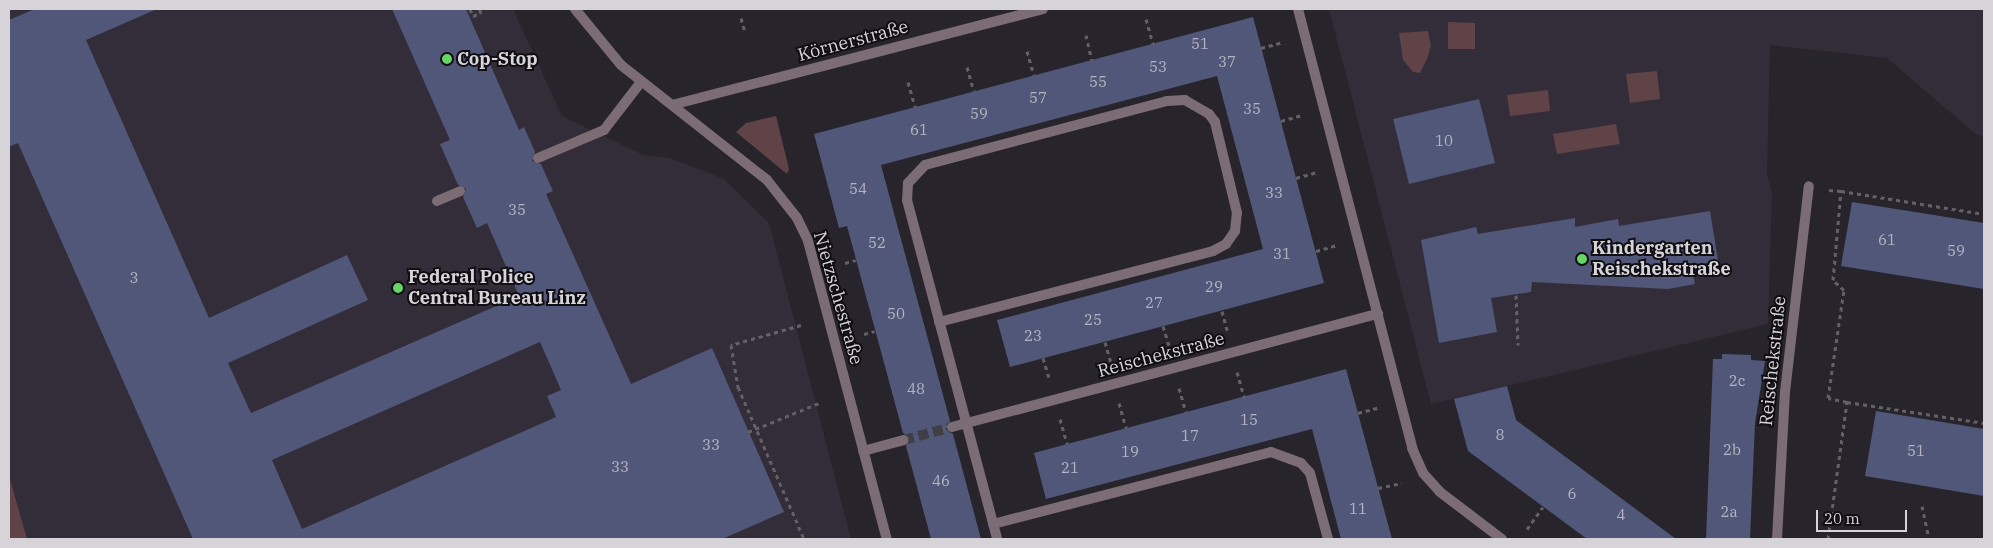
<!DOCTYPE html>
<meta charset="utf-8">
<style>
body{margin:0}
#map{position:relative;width:1993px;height:548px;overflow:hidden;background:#28242c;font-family:"IBM Plex Serif",serif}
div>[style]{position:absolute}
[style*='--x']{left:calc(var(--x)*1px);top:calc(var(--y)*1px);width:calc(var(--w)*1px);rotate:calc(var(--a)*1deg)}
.built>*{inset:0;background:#332c39}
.green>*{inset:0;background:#604346}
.building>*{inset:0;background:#505778}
.street-tunnel>*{height:10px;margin-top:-5px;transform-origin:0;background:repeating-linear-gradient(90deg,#423e46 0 10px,transparent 0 15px)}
.path>*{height:3px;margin-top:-1.5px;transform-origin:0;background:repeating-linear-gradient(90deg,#646067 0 4px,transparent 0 8px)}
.lane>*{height:10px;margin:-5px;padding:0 5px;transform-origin:5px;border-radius:5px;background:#7c6c75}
.street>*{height:10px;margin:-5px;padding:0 5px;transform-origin:5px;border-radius:5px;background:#7c6c75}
.dots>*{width:14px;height:14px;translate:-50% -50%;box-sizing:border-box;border:2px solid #100e12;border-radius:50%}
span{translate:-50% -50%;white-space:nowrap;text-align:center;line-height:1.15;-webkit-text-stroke:4px #100e12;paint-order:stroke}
.number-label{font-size:15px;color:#b4b5c1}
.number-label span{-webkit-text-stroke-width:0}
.street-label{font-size:18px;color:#d6d4d9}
.poi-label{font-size:18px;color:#d6d4d9;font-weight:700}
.left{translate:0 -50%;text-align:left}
.frame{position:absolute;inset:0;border:10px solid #d6d4d9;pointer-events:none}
.scale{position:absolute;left:1816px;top:510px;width:91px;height:22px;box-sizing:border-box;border:2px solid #d6d4d9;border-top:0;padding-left:6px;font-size:15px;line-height:18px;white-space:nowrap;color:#d6d4d9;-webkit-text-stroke:4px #100e12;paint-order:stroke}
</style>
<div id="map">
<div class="built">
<div style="clip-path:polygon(9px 9px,513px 9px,562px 116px,643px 155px,670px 158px,724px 179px,769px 223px,851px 539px,9px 539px)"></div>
<div style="clip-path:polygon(1329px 9px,1984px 9px,1984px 136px,1977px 135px,1887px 58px,1770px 45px,1767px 174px,1772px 193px,1768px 324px,1431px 404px)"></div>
</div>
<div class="green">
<div style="clip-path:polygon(1448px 22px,1475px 23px,1475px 49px,1448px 49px)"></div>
<div style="clip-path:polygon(1428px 31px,1431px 46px,1427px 59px,1420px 73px,1413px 72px,1403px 60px,1399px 33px)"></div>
<div style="clip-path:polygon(1657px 71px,1660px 99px,1630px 103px,1626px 74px)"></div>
<div style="clip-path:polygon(1548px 90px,1550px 111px,1510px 116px,1507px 95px)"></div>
<div style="clip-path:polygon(776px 116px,789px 169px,787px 174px,736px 132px,746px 123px)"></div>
<div style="clip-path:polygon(1616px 124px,1620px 144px,1557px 154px,1553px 134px)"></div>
<div style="clip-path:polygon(9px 476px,27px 539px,9px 539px)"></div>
</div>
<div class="building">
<div style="clip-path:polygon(evenodd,35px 9px,157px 9px,86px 40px,209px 318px,347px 255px,368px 300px,228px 363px,251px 413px,519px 296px,487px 223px,477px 228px,463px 197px,466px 189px,458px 185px,440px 144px,450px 140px,392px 9px,466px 9px,519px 130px,524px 127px,535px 152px,532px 161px,541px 164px,553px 191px,546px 194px,631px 384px,712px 348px,784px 512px,722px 539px,193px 539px,18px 143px,9px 147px,9px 20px,35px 9px,540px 342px,561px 390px,547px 396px,556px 417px,302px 529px,272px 460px,540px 342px)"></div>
<div style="clip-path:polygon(1253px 17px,1324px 283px,1010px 367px,997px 320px,1263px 249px,1217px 76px,881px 165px,950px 421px,946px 429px,953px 434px,981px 539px,931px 539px,906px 446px,910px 438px,903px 433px,847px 226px,839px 228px,814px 134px)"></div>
<div style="clip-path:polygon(1479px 99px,1495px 163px,1409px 184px,1393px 119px)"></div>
<div style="clip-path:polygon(1852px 202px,1984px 223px,1984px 289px,1841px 266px)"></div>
<div style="clip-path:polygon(1710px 211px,1719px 266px,1692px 270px,1695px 284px,1668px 289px,1532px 282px,1531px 292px,1491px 298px,1497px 332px,1439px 343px,1421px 240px,1476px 227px,1478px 234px,1575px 218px,1575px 227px,1618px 219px,1619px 226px)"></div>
<div style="clip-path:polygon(1722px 354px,1751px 355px,1751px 360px,1765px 361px,1755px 423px,1750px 539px,1706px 539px,1713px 359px,1722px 359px)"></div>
<div style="clip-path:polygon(1346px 369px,1392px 539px,1341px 539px,1312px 429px,1046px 499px,1034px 453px)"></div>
<div style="clip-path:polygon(1507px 386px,1516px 420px,1676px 539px,1587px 539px,1468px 451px,1454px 399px)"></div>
<div style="clip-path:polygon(1876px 411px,1984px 429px,1984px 496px,1865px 476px)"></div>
</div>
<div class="street-tunnel">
<div style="--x:904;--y:440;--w:50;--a:-15.2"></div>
</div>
<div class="path">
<div style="--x:470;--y:9;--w:8;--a:67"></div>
<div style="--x:473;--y:16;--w:9;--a:-21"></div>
<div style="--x:481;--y:13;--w:4;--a:-117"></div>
<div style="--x:741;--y:18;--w:15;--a:74"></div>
<div style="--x:1146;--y:19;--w:26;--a:74"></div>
<div style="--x:1086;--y:35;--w:26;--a:77"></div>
<div style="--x:1261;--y:48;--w:23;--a:-15"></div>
<div style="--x:1027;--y:51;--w:25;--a:74"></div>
<div style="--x:967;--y:67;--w:25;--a:74"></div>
<div style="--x:908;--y:82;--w:26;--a:74"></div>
<div style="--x:1281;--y:121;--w:22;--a:-16"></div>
<div style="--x:1296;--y:178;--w:22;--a:-16"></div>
<div style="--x:1841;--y:191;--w:145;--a:9.1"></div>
<div style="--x:1316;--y:251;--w:22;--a:-16"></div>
<div style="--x:845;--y:263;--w:11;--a:-15"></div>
<div style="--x:1516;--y:295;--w:50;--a:87.7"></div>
<div style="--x:1222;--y:311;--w:23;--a:75"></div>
<div style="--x:801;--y:325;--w:73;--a:164.1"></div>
<div style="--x:731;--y:345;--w:43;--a:80.5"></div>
<div style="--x:738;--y:387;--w:166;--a:66.5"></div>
<div style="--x:1163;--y:326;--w:24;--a:73"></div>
<div style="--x:864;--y:334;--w:11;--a:-15"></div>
<div style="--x:1105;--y:342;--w:22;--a:74"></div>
<div style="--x:1043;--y:358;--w:24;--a:73"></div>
<div style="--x:1237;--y:372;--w:26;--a:74"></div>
<div style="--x:1179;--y:388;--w:25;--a:74"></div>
<div style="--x:1847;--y:402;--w:139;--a:8.7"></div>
<div style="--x:1119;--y:403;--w:26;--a:74"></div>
<div style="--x:1358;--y:413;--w:23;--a:-15"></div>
<div style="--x:1060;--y:419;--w:26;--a:74"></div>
<div style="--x:748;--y:432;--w:79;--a:-22.3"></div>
<div style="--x:1378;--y:488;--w:24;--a:-12"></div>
<div style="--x:1922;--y:506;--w:34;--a:78"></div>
<div style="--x:1527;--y:529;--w:27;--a:-54"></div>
<div style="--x:1828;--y:539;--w:138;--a:-82.1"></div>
<div style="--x:1847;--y:402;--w:19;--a:-168"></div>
<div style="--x:1828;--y:398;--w:109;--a:-81.6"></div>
<div style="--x:1844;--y:290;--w:15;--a:-138"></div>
<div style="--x:1833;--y:280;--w:89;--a:-84.9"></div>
<div style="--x:1841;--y:191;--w:12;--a:-175"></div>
</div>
<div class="lane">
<div style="--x:538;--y:158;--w:72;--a:-23"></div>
<div style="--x:604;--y:130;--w:61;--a:-52.4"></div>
<div style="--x:437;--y:201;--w:25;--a:-23"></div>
<div style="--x:939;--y:322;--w:283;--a:-14.5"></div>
<div style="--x:1213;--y:251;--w:15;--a:-28"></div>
<div style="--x:1226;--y:244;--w:16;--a:-55"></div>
<div style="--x:1235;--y:231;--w:18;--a:-84"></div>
<div style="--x:1237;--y:213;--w:94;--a:-103.6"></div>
<div style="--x:1215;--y:122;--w:10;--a:-127"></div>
<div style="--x:1209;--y:114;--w:28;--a:-150"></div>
<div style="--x:1185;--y:100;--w:18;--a:177"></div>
<div style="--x:1167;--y:101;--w:250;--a:165.2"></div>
<div style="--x:925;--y:165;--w:25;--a:133"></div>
<div style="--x:908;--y:183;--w:17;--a:93"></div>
<div style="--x:907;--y:200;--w:351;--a:75.1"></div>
<div style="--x:993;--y:524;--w:287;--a:-14.5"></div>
<div style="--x:1271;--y:452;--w:32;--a:20"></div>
<div style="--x:1301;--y:463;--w:13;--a:48"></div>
<div style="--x:1310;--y:473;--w:68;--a:74.7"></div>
</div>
<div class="street">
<div style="--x:575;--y:9;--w:72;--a:50.6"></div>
<div style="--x:621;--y:65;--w:186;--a:38.2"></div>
<div style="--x:767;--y:180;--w:48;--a:51.7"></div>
<div style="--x:797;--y:218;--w:25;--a:64"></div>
<div style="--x:808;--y:241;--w:308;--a:75.2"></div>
<div style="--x:1298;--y:9;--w:454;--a:75.4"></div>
<div style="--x:1412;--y:448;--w:27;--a:66"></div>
<div style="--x:1423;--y:473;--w:25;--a:48"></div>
<div style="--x:1440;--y:492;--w:78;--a:37.2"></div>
<div style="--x:672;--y:105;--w:383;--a:-14.5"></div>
<div style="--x:952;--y:427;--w:441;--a:-14.9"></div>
<div style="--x:863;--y:451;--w:42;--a:-15"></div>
<div style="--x:1777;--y:539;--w:147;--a:-86.9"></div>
<div style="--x:1785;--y:392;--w:207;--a:-83.4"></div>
</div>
<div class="dots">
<div style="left:447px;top:59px;background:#66d466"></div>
<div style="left:1582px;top:259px;background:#66d466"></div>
<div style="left:398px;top:288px;background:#66d466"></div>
</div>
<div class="number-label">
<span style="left:1200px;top:44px">51</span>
<span style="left:1227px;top:62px">37</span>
<span style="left:1158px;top:67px">53</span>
<span style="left:1098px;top:82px">55</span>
<span style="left:1038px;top:98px">57</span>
<span style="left:1252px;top:109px">35</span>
<span style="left:979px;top:114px">59</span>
<span style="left:919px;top:130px">61</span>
<span style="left:1444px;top:141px">10</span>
<span style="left:858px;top:189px">54</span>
<span style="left:1274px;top:193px">33</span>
<span style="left:517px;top:210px">35</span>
<span style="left:1887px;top:240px">61</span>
<span style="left:877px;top:243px">52</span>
<span style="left:1956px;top:251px">59</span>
<span style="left:1282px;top:254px">31</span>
<span style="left:134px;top:278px">3</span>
<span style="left:1214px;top:287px">29</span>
<span style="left:1154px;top:303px">27</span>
<span style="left:896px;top:314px">50</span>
<span style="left:1093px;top:320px">25</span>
<span style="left:1033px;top:336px">23</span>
<span style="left:1737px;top:381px">2c</span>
<span style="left:916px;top:389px">48</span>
<span style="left:1249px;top:420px">15</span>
<span style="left:1500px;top:435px">8</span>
<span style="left:1190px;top:436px">17</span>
<span style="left:711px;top:445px">33</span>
<span style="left:1732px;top:450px">2b</span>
<span style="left:1916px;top:451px">51</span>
<span style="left:1130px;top:452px">19</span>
<span style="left:620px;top:467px">33</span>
<span style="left:1070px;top:468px">21</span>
<span style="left:941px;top:481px">46</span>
<span style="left:1572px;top:494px">6</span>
<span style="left:1358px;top:509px">11</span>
<span style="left:1729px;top:512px">2a</span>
<span style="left:1621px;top:515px">4</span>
</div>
<div class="street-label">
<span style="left:853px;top:41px;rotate:-15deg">Körnerstraße</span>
<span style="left:838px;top:298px;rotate:74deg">Nietzschestraße</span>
<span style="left:1161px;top:355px;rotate:-15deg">Reischekstraße</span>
<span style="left:1773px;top:361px;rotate:-84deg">Reischekstraße</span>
</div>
<div class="poi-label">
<span class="left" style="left:457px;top:59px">Cop-Stop</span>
<span class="left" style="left:1592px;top:259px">Kindergarten<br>Reischekstraße</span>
<span class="left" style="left:408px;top:288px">Federal Police<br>Central Bureau Linz</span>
</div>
<div class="frame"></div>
<div class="scale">20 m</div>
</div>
